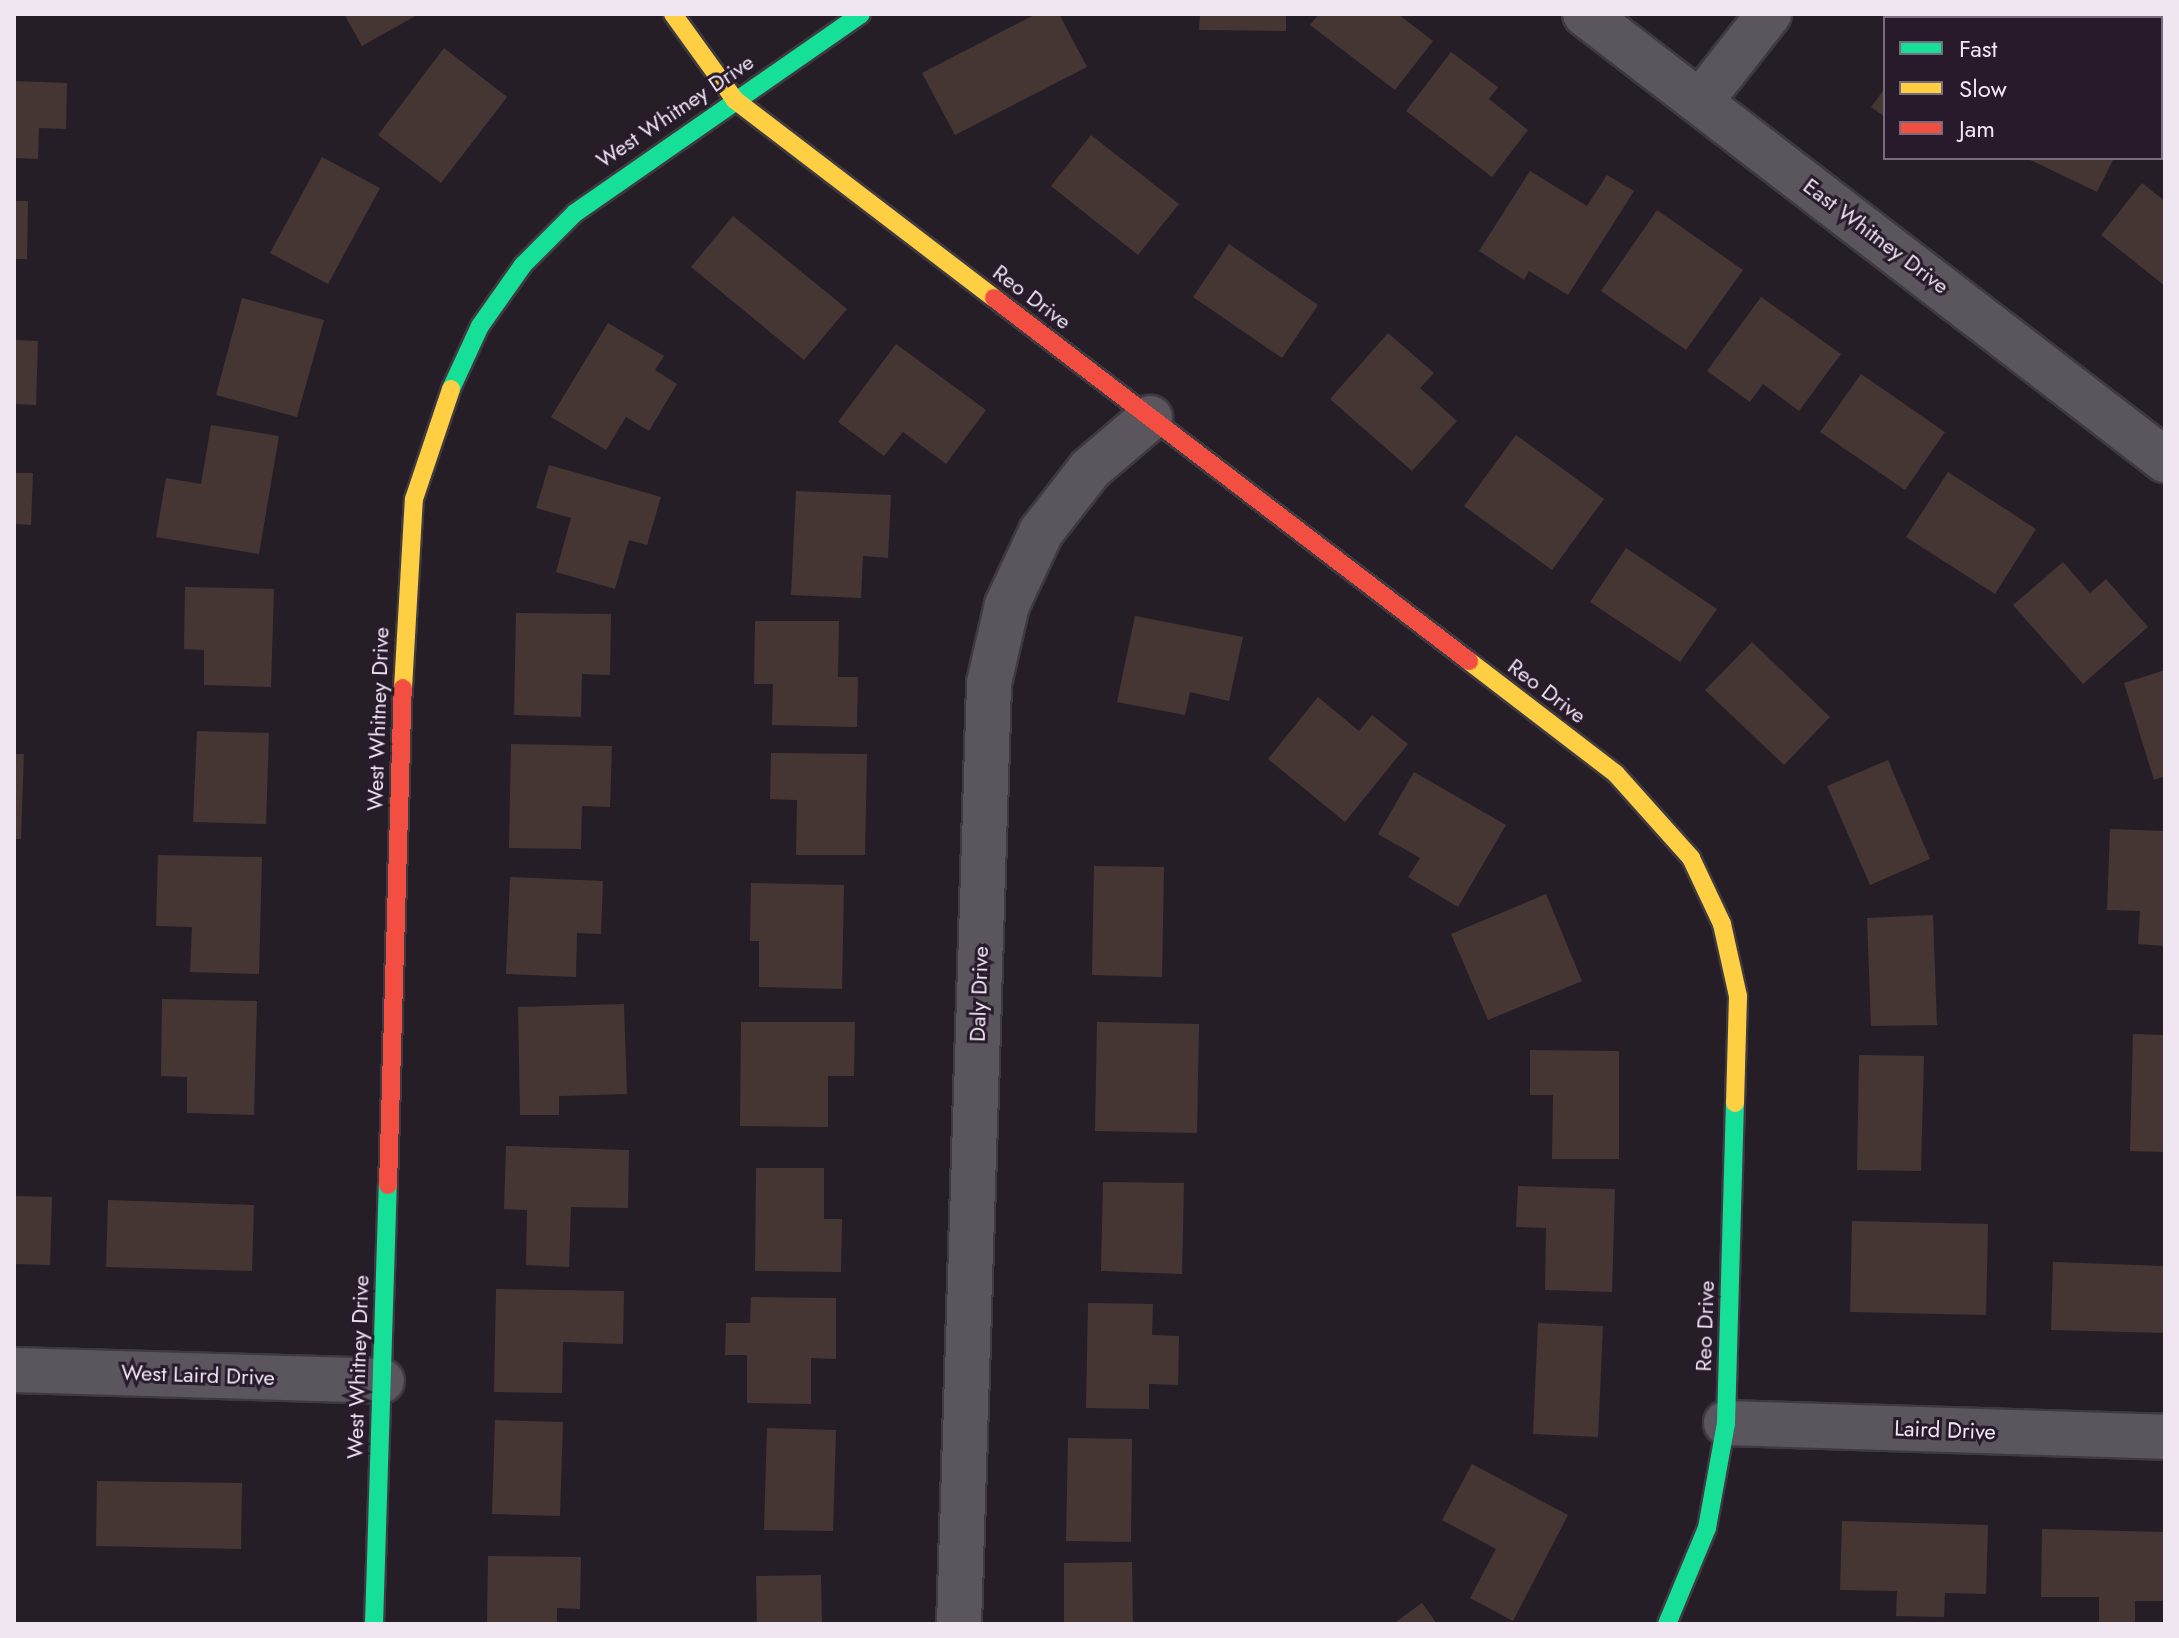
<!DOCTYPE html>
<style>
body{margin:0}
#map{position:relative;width:2179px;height:1638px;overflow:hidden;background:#251e27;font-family:Jost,sans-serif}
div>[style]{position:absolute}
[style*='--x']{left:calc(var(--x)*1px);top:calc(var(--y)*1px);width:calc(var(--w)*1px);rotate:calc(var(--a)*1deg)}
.building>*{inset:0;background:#463633}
.roads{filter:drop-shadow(2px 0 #3f3940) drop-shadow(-2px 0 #3f3940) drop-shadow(0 2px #3f3940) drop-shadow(0 -2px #3f3940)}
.street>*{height:44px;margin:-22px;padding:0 22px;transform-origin:22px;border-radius:22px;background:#5b555d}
.fast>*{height:18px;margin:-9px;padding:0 9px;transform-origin:9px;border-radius:9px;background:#16e098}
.slow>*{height:18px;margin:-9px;padding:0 9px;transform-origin:9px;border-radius:9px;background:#ffcf43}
.jam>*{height:18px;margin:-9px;padding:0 9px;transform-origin:9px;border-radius:9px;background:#f24e42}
span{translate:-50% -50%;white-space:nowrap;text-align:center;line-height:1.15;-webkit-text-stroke:6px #271a2b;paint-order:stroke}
.street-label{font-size:22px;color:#efe6f2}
.frame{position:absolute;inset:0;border:16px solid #efe6f2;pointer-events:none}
.legend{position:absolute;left:1883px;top:16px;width:280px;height:144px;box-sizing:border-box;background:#271a2b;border:2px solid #776c7b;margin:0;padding:10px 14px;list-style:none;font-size:24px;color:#efe6f2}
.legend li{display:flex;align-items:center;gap:16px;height:40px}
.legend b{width:40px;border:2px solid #776c7b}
</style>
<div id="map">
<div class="building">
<div style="clip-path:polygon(344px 14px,419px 14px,362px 46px)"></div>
<div style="clip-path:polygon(1036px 14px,1059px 14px,1087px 67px,955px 135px,922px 73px)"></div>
<div style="clip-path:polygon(1200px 14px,1286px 14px,1286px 31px,1199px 30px)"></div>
<div style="clip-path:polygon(1319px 14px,1398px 14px,1433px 41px,1395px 90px,1310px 25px)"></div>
<div style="clip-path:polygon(1944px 14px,1987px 14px,1993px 18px,1941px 18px)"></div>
<div style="clip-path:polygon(2118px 14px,2165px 14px,2165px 61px,2161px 18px)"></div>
<div style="clip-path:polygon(444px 48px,507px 97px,441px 183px,378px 135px)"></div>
<div style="clip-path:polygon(1451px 52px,1498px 87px,1489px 99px,1528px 130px,1492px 177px,1406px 111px)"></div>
<div style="clip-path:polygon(14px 81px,67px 83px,66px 129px,39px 128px,38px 159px,14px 158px)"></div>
<div style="clip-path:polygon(1885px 88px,1885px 117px,1871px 107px)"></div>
<div style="clip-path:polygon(1091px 135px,1179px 204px,1138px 255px,1051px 186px)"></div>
<div style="clip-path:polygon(322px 157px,380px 188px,328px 284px,270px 253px)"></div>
<div style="clip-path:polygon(2026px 158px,2114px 158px,2097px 192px)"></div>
<div style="clip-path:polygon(1530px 171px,1587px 206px,1607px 175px,1634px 191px,1568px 295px,1529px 271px,1524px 280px,1479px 251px)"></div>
<div style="clip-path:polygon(2142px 183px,2165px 201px,2165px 286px,2101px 235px)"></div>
<div style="clip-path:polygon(14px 201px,28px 201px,27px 259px,14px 259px)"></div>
<div style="clip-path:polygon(1657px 210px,1743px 270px,1686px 350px,1601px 291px)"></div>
<div style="clip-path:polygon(733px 216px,847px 309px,804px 360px,691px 267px)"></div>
<div style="clip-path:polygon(1229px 244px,1318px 305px,1282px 358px,1193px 297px)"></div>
<div style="clip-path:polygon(1761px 297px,1841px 354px,1799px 411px,1763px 384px,1750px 402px,1707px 371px)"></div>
<div style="clip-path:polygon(242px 298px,324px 320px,297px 417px,216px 395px)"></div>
<div style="clip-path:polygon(608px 323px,664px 356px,655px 370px,677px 384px,649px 431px,626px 417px,606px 450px,551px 417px)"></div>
<div style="clip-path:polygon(1388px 333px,1434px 373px,1420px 388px,1457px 421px,1412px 471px,1330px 399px)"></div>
<div style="clip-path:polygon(14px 340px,38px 341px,36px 405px,14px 404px)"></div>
<div style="clip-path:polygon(896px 344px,986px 410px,946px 464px,903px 432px,884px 456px,838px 422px)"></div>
<div style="clip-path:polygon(1861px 374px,1945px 432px,1905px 490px,1820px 432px)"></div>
<div style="clip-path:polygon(211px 425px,279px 436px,259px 554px,156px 537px,166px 478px,201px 484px)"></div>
<div style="clip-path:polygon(1516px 435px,1604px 499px,1552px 570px,1464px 506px)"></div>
<div style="clip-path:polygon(549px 465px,661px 497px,647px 545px,629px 540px,615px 589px,556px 572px,571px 518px,536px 508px)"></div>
<div style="clip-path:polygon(1948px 472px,2036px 529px,1995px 594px,1906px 537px)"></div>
<div style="clip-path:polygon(14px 473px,33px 473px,31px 525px,14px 524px)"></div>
<div style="clip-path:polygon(796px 491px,891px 495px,888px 558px,863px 556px,861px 598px,791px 595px)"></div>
<div style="clip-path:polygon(1626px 548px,1717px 609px,1680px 662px,1590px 602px)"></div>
<div style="clip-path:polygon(2063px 562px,2090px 593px,2106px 579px,2148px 627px,2083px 684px,2013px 605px)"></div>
<div style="clip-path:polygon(185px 587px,274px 589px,271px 687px,204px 685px,204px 650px,184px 649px)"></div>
<div style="clip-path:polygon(516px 613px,611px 614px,610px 675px,582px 674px,581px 717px,514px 715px)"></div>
<div style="clip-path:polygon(1135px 616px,1243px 637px,1229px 701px,1190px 692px,1185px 715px,1117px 702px)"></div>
<div style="clip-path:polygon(755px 621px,839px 621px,838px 677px,858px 677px,857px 727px,772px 725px,773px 684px,754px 684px)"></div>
<div style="clip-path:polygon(1752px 642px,1830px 717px,1784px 765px,1705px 690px)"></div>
<div style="clip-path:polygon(2165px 670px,2165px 776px,2154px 780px,2124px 683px)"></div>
<div style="clip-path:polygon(1318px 697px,1359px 731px,1372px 715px,1408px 744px,1345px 822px,1268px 759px)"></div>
<div style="clip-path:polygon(197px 731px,269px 733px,266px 824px,193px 822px)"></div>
<div style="clip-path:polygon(511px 744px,612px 746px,610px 807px,582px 806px,581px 849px,509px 848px)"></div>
<div style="clip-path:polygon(771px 753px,867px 754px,865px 855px,796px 855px,797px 800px,770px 799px)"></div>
<div style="clip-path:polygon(14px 754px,24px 754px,21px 839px,14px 839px)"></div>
<div style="clip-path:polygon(1888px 760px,1930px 859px,1870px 885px,1827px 786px)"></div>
<div style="clip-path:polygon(1414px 772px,1506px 825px,1458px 907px,1408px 877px,1420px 858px,1378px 834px)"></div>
<div style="clip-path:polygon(2110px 829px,2165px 831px,2165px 946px,2138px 944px,2140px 911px,2107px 910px)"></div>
<div style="clip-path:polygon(158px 855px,262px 857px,259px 974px,190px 972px,192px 927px,156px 926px)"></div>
<div style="clip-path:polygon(1094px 866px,1164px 867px,1162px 977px,1092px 975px)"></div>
<div style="clip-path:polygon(510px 877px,603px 881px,601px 934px,577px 933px,576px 977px,506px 974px)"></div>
<div style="clip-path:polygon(751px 883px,844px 885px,842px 989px,759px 987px,759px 941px,750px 941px)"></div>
<div style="clip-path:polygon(1546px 894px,1582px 981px,1488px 1020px,1451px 934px)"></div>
<div style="clip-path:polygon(1933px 915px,1937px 1025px,1871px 1026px,1867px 918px)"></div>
<div style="clip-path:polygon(162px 999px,257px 1001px,254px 1115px,187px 1113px,187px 1077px,161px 1076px)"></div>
<div style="clip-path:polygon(624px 1004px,627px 1094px,559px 1096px,559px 1115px,520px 1115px,518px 1007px)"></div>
<div style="clip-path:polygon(741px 1022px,855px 1022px,854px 1076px,828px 1076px,828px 1127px,740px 1126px)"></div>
<div style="clip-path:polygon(1097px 1022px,1199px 1024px,1197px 1133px,1095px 1131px)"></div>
<div style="clip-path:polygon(2133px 1034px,2165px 1035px,2165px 1152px,2130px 1151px)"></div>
<div style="clip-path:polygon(1530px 1050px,1619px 1051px,1619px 1159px,1552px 1159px,1553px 1095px,1530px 1095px)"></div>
<div style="clip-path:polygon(1859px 1055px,1924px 1056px,1921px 1171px,1857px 1170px)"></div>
<div style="clip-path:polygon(506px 1146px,629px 1150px,628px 1208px,571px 1207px,569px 1267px,526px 1265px,527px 1210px,504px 1209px)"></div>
<div style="clip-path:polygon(756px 1168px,824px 1168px,824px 1219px,842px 1219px,841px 1272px,755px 1271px)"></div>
<div style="clip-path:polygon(1103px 1182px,1184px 1183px,1182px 1274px,1101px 1271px)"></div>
<div style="clip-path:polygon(1518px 1186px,1615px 1189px,1612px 1292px,1545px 1290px,1546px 1228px,1516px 1227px)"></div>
<div style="clip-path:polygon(14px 1196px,52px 1197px,50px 1265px,14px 1264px)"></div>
<div style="clip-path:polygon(108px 1200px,254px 1205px,252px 1271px,106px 1267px)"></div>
<div style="clip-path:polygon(1852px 1221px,1988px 1224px,1986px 1315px,1850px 1312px)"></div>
<div style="clip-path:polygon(2053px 1262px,2165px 1266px,2165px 1333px,2051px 1330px)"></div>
<div style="clip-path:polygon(496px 1289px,624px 1291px,623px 1344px,563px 1342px,562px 1393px,494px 1392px)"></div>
<div style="clip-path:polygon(751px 1297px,836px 1298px,836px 1359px,811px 1358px,811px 1404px,747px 1403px,747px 1355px,725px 1355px,726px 1323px,750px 1323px)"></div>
<div style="clip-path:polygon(1088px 1303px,1153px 1304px,1152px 1335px,1179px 1336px,1178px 1385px,1149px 1384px,1149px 1409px,1086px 1408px)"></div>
<div style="clip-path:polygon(1538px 1323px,1603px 1326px,1598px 1437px,1533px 1434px)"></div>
<div style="clip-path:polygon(495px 1420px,563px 1422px,560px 1516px,492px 1514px)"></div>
<div style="clip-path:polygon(767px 1428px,836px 1430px,833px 1531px,764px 1530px)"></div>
<div style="clip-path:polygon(1068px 1438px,1132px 1439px,1131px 1542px,1066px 1541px)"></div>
<div style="clip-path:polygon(1472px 1464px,1568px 1515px,1513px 1621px,1470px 1598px,1496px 1549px,1442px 1520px)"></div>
<div style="clip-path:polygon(97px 1481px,242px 1483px,241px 1549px,96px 1546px)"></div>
<div style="clip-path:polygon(1842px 1521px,1988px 1525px,1986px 1594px,1945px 1593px,1944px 1617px,1896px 1616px,1897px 1591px,1840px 1590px)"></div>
<div style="clip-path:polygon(2042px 1529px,2165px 1532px,2165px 1601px,2135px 1601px,2135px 1623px,2099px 1622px,2099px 1597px,2041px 1597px)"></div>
<div style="clip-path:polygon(488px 1556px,581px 1557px,580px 1609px,557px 1608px,557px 1624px,487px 1624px)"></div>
<div style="clip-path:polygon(1132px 1562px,1133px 1624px,1064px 1624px,1064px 1563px)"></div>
<div style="clip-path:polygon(821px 1575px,822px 1624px,757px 1624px,756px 1576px)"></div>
<div style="clip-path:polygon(1422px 1603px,1437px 1624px,1393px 1624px)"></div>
</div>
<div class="roads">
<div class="street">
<div style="--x:1585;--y:14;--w:732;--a:37.56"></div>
<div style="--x:1700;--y:102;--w:112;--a:-51.9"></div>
<div style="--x:14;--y:1370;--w:368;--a:1.7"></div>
<div style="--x:1726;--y:1423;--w:439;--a:1.8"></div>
<div style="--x:959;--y:1624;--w:941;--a:-88.17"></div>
<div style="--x:989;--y:683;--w:80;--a:-77"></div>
<div style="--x:1007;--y:605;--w:81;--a:-65"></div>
<div style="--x:1041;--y:532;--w:80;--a:-52.1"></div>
<div style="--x:1090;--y:469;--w:79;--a:-40.4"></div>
</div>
<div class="fast">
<div style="--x:451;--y:389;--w:69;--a:-65.3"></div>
<div style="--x:480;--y:326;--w:75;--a:-54.8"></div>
<div style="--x:523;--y:265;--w:74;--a:-45"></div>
<div style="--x:575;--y:213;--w:348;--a:-34.8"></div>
<div style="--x:374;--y:1624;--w:439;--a:-88.2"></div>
<div style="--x:1667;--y:1624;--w:104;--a:-67.4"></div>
<div style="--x:1707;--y:1528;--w:107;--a:-79.7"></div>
<div style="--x:1726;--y:1423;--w:320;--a:-88.4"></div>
</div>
<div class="slow">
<div style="--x:673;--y:14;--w:106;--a:54.2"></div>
<div style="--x:735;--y:100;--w:326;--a:37.4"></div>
<div style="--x:1469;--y:661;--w:185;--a:37.5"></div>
<div style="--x:1616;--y:774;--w:113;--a:48.2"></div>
<div style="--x:1691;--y:858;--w:73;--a:64.8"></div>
<div style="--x:1722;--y:924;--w:74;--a:77.5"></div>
<div style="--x:1738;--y:996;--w:107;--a:91.6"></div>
<div style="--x:403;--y:688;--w:189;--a:-86.7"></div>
<div style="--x:414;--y:499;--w:116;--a:-71.4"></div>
</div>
<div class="jam">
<div style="--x:994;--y:298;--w:598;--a:37.39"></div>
<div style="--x:388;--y:1185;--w:497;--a:-88.3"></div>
</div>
</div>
<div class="street-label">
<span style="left:675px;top:111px;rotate:-34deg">West Whitney Drive</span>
<span style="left:1876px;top:236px;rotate:37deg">East Whitney Drive</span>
<span style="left:1032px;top:297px;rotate:37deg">Reo Drive</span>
<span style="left:1547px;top:691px;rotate:37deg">Reo Drive</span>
<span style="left:378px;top:719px;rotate:-88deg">West Whitney Drive</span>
<span style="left:979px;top:994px;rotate:-88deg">Daly Drive</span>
<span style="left:1705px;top:1326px;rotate:-88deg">Reo Drive</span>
<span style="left:358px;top:1367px;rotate:-88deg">West Whitney Drive</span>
<span style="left:198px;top:1375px;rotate:2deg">West Laird Drive</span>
<span style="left:1945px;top:1430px;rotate:2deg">Laird Drive</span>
</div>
<div class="frame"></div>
<ul class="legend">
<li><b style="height:10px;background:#16e098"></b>Fast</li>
<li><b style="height:10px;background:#ffcf43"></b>Slow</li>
<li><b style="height:10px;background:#f24e42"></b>Jam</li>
</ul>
</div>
